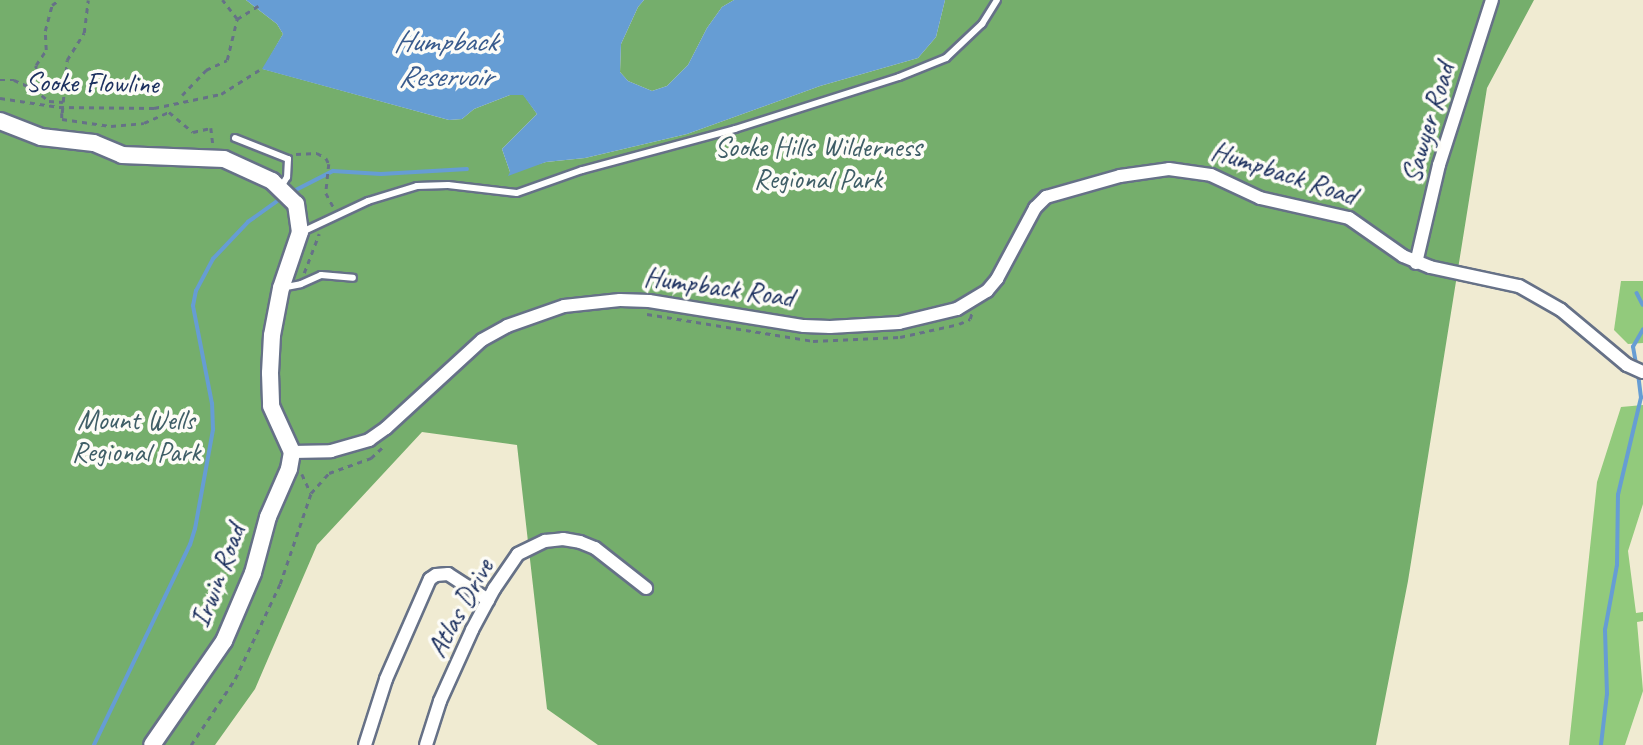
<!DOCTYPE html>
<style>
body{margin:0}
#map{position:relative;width:1643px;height:745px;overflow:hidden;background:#f0ebd2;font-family:Caveat,sans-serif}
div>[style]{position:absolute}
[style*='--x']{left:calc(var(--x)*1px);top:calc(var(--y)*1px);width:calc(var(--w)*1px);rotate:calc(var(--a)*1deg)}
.green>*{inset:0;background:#92ca7c}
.forest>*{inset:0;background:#75ae6c}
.water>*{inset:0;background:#669dd4}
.stream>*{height:3.5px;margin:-1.75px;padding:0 1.75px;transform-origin:1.75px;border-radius:1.75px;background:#669dd4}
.path>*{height:2.5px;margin-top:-1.25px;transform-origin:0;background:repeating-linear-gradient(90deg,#667187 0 5px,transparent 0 10px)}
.roads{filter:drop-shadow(2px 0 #667187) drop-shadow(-2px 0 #667187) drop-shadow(0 2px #667187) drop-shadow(0 -2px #667187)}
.service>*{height:6px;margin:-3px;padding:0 3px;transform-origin:3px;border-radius:3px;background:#fff}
.minor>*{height:12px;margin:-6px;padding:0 6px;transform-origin:6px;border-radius:6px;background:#fff}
.tertiary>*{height:16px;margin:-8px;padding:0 8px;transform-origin:8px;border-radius:8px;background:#fff}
.path-bridge>*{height:2.5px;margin-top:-1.25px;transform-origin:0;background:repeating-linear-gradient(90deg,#667187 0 5px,transparent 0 10px)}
span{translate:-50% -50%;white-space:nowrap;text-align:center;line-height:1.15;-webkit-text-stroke:7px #fdfcf7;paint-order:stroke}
.street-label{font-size:28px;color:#1b2f5e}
.park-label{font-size:28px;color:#3f5e67}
.water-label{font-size:30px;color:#395b8d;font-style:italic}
</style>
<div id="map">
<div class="green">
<div style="clip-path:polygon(1621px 281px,1643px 281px,1643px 343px,1628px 344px,1614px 330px)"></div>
<div style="clip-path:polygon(1643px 405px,1643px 504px,1628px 551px,1636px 613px,1643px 612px,1643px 621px,1637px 622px,1643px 691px,1625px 745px,1569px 745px,1597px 482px,1621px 407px)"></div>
</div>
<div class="forest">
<div style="clip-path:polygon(0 0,246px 0,277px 24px,283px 34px,263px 69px,449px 120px,462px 119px,474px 109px,510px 95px,523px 94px,537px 114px,502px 149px,510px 172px,546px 162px,585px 158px,687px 134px,820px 86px,918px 58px,936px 37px,945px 0,1534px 0,1487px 88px,1408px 581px,1376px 745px,598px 745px,547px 709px,517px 445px,422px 432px,317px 545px,255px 689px,215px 745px,0 745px)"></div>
<div style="clip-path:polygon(644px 0,734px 0,722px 7px,707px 28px,688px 65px,667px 86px,652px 91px,628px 81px,620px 72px,621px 44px,638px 7px)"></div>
</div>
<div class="water">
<div style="clip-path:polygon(246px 0,644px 0,638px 7px,621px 44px,620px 72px,628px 81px,652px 91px,667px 86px,688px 65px,707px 28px,722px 7px,734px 0,945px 0,936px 37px,918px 58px,820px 86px,687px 134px,585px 158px,546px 162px,508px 176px,510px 172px,502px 149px,537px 114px,523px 95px,510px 95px,474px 109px,462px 119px,449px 120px,262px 69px,283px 34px,277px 24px)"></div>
</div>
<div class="stream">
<div style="--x:290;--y:193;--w:48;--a:-27.1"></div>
<div style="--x:333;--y:171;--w:48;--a:3.6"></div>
<div style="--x:381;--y:174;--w:86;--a:-3.3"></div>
<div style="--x:1637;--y:293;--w:13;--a:63"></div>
<div style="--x:1636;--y:364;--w:17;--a:-100"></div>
<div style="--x:1633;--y:347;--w:20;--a:-60"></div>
<div style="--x:94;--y:745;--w:222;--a:-64.4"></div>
<div style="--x:190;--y:545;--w:17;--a:-73"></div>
<div style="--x:195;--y:529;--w:101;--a:-79.7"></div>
<div style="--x:213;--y:430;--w:26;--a:-92"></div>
<div style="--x:212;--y:404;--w:100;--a:-101"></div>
<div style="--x:193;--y:306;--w:15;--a:-79"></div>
<div style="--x:196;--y:291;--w:36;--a:-62"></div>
<div style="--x:213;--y:259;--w:51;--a:-46.6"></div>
<div style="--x:248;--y:222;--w:43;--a:-35.5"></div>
<div style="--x:1601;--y:745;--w:51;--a:-83.3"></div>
<div style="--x:1607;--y:694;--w:64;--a:-91.8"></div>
<div style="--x:1605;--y:630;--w:66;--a:-79.5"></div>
<div style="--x:1617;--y:565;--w:70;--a:-89.2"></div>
<div style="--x:1618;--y:495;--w:100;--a:-76.7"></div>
<div style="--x:1641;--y:398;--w:23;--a:-97"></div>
</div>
<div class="path">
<div style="--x:237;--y:19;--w:25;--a:-32"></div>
<div style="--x:0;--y:80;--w:14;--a:0"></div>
<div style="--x:14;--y:80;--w:22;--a:24"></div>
<div style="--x:34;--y:89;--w:19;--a:39"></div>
<div style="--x:49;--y:101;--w:14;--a:4"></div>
<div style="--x:63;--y:102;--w:42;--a:-84.6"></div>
<div style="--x:67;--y:60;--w:32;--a:-58"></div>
<div style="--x:84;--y:33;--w:33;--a:-83"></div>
<div style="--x:32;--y:88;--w:23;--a:-80"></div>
<div style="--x:36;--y:65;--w:18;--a:-56"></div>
<div style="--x:46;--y:50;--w:19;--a:-93"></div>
<div style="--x:45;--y:31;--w:27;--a:-75"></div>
<div style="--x:52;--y:5;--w:9;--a:-36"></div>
<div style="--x:182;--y:95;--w:35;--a:-46"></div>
<div style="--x:206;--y:70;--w:23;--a:-25"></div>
<div style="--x:227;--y:60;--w:42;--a:-76.3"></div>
<div style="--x:237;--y:19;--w:24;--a:-128"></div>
<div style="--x:0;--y:98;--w:60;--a:8.7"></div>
<div style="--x:59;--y:107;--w:95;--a:0.6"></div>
<div style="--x:154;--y:108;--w:68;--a:-11.8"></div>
<div style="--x:221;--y:94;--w:45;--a:-32.3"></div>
<div style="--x:62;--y:113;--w:6;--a:90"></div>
<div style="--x:62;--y:119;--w:49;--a:8.1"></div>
<div style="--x:111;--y:126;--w:33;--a:-5"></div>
<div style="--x:144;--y:123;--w:27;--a:-24"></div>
<div style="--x:169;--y:112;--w:31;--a:40"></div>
<div style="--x:193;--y:132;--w:18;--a:-13"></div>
<div style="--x:211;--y:128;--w:16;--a:83"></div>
<div style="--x:296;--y:154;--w:21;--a:-3"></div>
<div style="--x:317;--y:153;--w:10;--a:29"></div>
<div style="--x:326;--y:158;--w:7;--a:63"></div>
<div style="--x:329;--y:164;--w:29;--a:96"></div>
<div style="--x:326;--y:193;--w:17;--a:62"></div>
<div style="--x:304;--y:273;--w:42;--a:-69"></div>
<div style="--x:647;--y:314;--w:168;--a:9.2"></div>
<div style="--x:813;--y:341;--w:87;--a:-2.6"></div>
<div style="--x:900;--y:337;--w:60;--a:-12.4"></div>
<div style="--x:959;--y:324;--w:12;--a:-24"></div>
<div style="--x:970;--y:319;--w:7;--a:-74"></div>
<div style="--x:302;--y:474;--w:21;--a:65"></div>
<div style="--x:191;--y:745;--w:79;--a:-56.3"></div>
<div style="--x:235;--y:679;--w:105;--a:-64.7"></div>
<div style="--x:280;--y:584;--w:96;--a:-71.2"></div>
<div style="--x:311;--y:493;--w:27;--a:-48"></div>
<div style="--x:329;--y:473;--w:45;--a:-19.7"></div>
<div style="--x:371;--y:458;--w:18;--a:-43"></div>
</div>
<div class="roads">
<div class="service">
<div style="--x:235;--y:138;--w:57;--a:21.6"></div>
<div style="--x:288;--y:159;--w:18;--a:93"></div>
<div style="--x:287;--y:177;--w:12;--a:121"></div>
<div style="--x:302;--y:232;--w:73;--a:-25.2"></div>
<div style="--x:368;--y:201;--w:51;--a:-17"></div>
<div style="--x:417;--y:186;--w:31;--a:-2"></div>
<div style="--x:448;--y:185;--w:69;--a:6.6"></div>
<div style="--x:517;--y:193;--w:69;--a:-19.5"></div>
<div style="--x:582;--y:170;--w:158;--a:-15"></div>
<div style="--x:735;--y:129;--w:172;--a:-17.6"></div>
<div style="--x:899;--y:77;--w:51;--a:-22"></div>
<div style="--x:946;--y:58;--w:50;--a:-43.4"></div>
<div style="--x:982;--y:24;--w:28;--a:-58"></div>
<div style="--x:281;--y:288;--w:20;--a:-11"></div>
<div style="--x:301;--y:284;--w:22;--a:-24"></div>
<div style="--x:321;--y:275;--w:32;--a:5"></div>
</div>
<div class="minor">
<div style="--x:1416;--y:263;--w:101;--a:-76.8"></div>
<div style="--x:1439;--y:165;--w:173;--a:-72.2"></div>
<div style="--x:292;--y:452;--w:39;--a:-1"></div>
<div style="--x:331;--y:451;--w:40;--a:-16"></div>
<div style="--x:369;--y:440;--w:21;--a:-35"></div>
<div style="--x:386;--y:428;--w:130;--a:-42.5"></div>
<div style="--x:482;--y:340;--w:29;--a:-29"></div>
<div style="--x:507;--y:326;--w:60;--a:-19.3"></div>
<div style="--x:564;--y:306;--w:56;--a:-6.1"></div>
<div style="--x:620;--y:300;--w:29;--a:2"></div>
<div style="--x:649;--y:301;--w:157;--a:9.2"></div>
<div style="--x:804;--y:326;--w:26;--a:2"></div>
<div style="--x:830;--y:327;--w:69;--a:-3.3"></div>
<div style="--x:899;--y:323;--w:60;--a:-13.6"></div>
<div style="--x:957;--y:309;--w:35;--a:-31"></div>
<div style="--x:987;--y:291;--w:16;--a:-50"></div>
<div style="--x:997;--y:279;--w:81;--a:-61.8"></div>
<div style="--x:1035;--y:208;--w:16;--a:-45"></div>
<div style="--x:1046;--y:197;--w:77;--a:-15.8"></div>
<div style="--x:1120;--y:176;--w:49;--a:-8.1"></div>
<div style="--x:1169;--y:169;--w:42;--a:8.1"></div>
<div style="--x:1211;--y:175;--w:54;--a:25.1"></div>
<div style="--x:1260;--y:198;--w:91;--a:12.7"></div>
<div style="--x:1349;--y:218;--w:66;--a:35.1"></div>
<div style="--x:1403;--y:256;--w:29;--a:22"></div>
<div style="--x:1430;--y:267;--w:91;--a:12.1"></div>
<div style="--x:1519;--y:286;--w:48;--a:29.7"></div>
<div style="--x:1561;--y:310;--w:86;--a:39.8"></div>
<div style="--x:1627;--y:365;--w:17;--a:24"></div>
<div style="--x:365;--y:745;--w:69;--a:-72.3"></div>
<div style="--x:386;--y:679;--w:109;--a:-66.3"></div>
<div style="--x:430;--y:579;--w:7;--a:-34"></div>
<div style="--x:436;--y:575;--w:12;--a:-5"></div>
<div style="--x:448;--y:574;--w:48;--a:33"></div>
<div style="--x:426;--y:745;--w:46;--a:-72.3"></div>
<div style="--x:440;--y:701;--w:78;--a:-65.7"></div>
<div style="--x:472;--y:630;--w:47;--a:-61.8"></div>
<div style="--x:494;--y:589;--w:42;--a:-55.6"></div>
<div style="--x:518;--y:554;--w:30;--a:-26"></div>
<div style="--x:545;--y:541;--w:18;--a:-6"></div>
<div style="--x:563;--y:539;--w:17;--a:10"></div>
<div style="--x:580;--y:542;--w:16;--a:22"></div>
<div style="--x:595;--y:548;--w:65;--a:38.1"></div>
</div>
<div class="tertiary">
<div style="--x:0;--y:121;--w:44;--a:21.3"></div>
<div style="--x:41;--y:137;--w:53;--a:6.5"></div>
<div style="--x:94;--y:143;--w:30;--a:23"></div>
<div style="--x:122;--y:155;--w:102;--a:2.2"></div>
<div style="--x:224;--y:159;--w:53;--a:24.6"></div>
<div style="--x:272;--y:181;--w:33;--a:44"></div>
<div style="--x:296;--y:204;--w:28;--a:82"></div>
<div style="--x:300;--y:232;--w:59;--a:108.7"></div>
<div style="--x:281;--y:288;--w:48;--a:100.8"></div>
<div style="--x:272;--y:335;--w:38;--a:93"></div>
<div style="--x:270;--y:373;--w:33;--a:88"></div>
<div style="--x:271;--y:406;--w:51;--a:65.5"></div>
<div style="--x:292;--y:452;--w:17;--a:100"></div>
<div style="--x:289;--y:469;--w:52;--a:113.6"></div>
<div style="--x:268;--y:517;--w:58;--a:105"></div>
<div style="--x:253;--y:573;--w:74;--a:113.1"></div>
<div style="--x:224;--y:641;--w:126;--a:124.7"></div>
</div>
</div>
<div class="path-bridge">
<div style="--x:62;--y:113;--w:11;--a:-85"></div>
</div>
<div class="street-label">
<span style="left:92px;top:83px;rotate:1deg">Sooke Flowline</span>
<span style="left:1428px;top:123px;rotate:-73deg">Sawyer Road</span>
<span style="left:1284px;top:173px;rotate:18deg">Humpback Road</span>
<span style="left:719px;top:287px;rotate:8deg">Humpback Road</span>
<span style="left:218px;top:576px;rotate:-69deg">Irwin Road</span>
<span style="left:460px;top:608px;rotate:-61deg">Atlas Drive</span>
</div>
<div class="park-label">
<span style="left:818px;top:163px">Sooke Hills Wilderness<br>Regional Park</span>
<span style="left:136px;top:436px">Mount Wells<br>Regional Park</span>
</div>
<div class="water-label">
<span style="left:445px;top:58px">Humpback<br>Reservoir</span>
</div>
</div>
